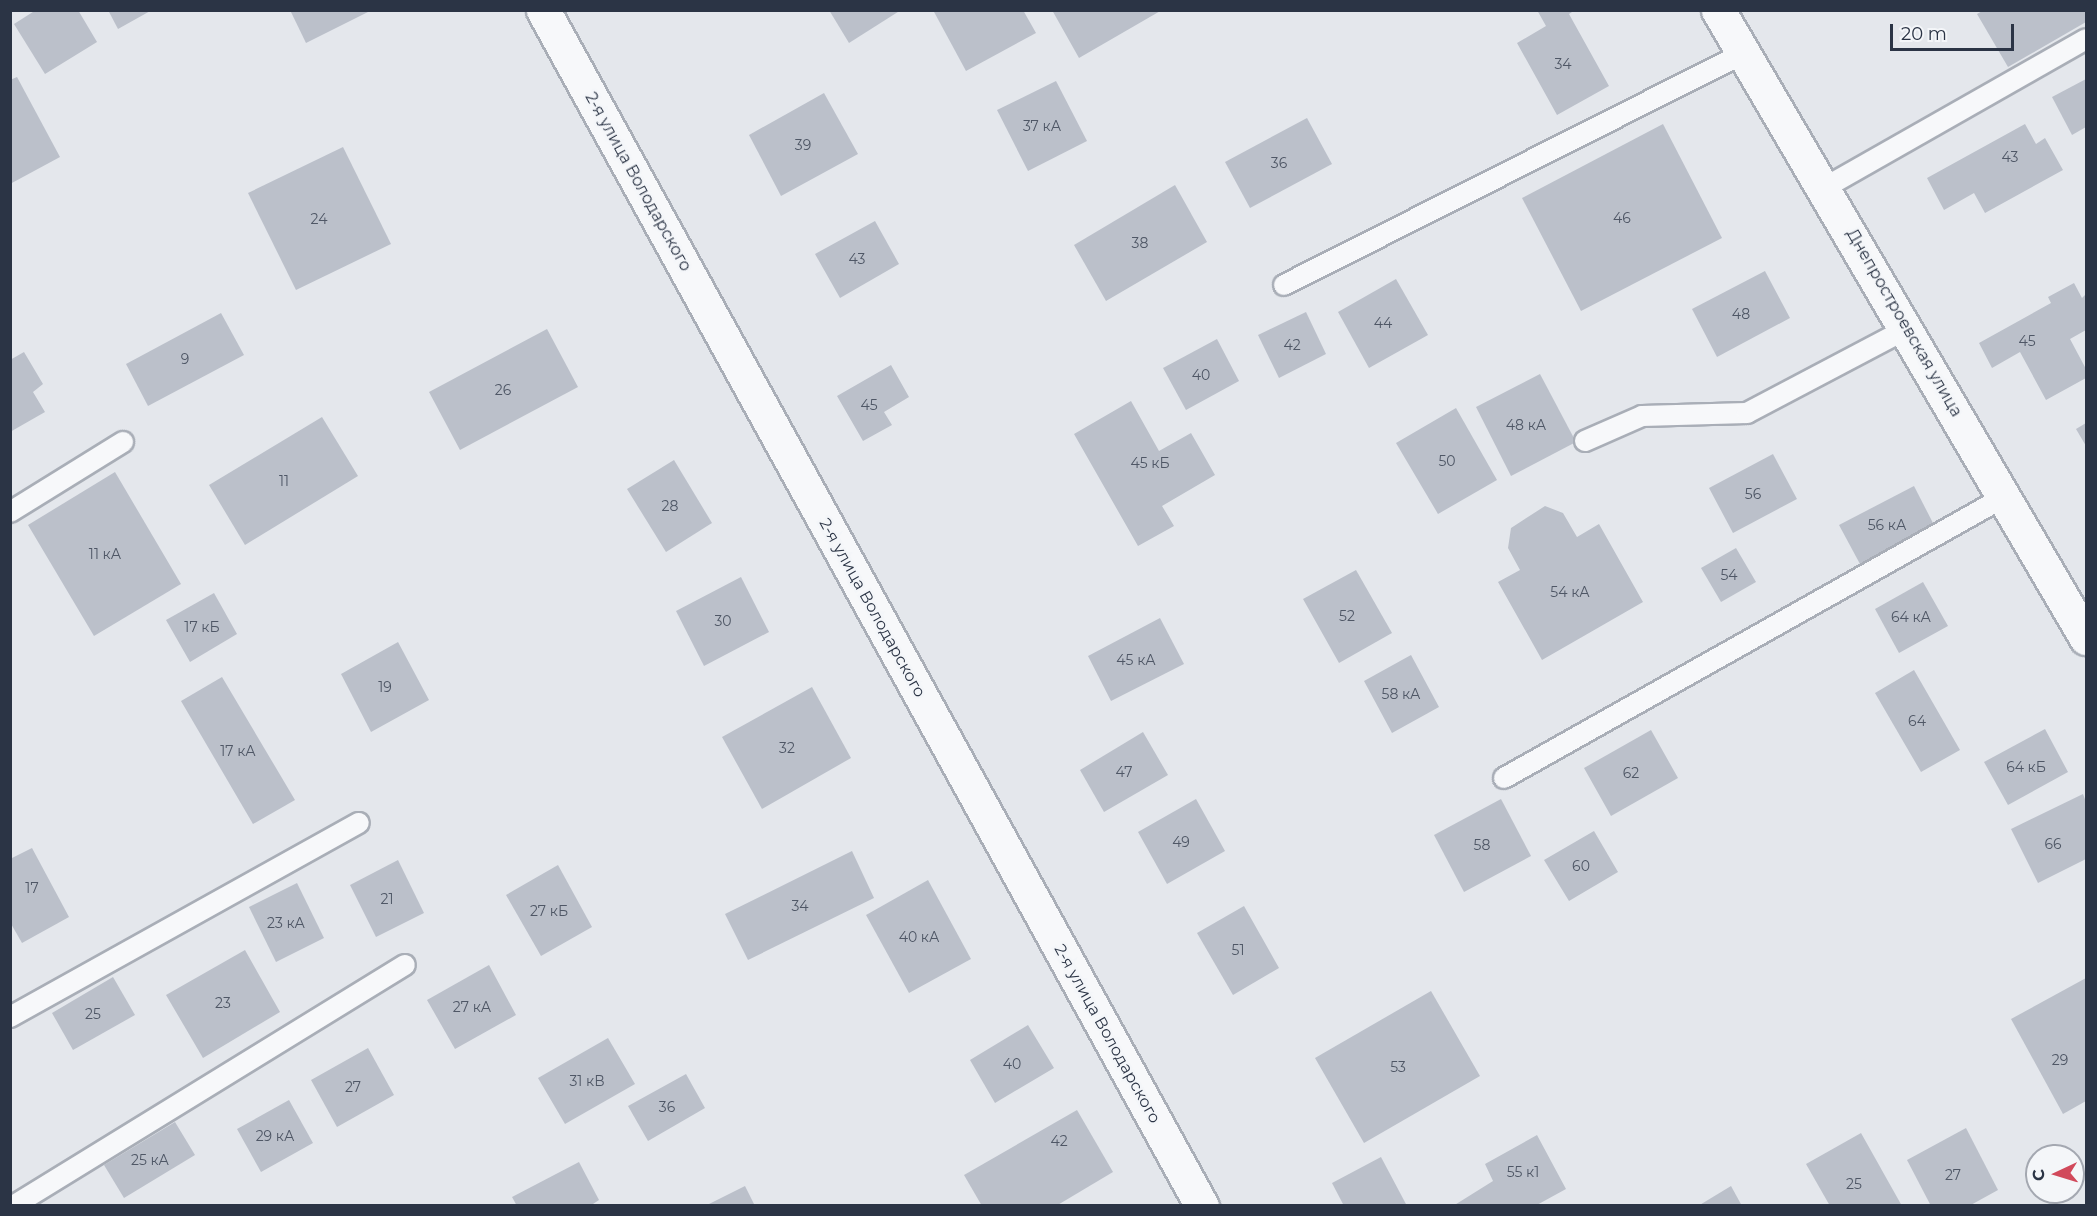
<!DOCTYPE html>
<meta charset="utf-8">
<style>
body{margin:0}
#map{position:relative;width:2097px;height:1216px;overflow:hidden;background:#e4e7ec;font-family:Montserrat,sans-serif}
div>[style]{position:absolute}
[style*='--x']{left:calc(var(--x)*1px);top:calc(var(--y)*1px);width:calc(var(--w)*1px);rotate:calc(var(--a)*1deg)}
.building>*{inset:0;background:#bbc0ca}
.roads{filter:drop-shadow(2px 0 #a9aeb7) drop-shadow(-2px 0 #a9aeb7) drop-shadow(0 2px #a9aeb7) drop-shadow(0 -2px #a9aeb7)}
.lane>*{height:20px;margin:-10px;padding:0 10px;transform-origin:10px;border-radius:10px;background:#f7f8fa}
.street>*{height:33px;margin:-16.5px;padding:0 16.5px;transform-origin:16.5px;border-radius:16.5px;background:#f7f8fa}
span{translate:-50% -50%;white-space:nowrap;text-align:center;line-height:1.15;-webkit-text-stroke:5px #f4f6f9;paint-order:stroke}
.number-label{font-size:14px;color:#4f5766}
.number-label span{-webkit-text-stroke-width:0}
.street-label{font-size:16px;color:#2b3445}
.frame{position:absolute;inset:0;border:12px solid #2b3445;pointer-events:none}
.north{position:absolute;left:2025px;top:1144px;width:60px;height:60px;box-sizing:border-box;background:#f4f6f9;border:2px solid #a4a8b1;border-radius:50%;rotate:266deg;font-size:16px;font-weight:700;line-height:24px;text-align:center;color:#2b3445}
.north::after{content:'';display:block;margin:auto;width:21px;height:27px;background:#d1495b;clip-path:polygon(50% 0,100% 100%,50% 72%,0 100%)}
.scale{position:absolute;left:1890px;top:24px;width:124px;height:27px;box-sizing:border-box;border:3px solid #2b3445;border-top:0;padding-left:8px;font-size:18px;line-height:21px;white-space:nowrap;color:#2b3445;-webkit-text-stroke:4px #f4f6f9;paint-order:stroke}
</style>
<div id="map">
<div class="building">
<div style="clip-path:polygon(36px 10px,78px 10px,97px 42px,45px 74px,14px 24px)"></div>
<div style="clip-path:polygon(108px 10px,152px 10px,118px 29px)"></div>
<div style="clip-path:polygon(290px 10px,372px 10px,306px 43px)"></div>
<div style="clip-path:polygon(829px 10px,901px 10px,849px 43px)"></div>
<div style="clip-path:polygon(933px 10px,1023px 10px,1036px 33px,966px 71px)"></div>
<div style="clip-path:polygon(1052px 10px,1162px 10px,1079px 58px)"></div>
<div style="clip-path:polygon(1537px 10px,1575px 10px,1569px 14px,1609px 86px,1557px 115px,1517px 43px,1546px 26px)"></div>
<div style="clip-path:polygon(1984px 10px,2086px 10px,2086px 22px,2008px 67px,1977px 14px)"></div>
<div style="clip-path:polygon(17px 77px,60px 157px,10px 184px,10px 80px)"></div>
<div style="clip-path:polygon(2086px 79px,2086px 127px,2072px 135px,2052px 97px)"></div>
<div style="clip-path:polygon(1056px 81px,1087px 141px,1028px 171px,997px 110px)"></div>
<div style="clip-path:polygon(824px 93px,858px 154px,781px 196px,749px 135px)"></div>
<div style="clip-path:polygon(1307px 118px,1332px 164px,1250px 208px,1225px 162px)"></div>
<div style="clip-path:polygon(1663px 124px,1722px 238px,1581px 311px,1522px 198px)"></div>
<div style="clip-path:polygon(2025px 124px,2036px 144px,2045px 138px,2063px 170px,1985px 213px,1974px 193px,1944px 210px,1927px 178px)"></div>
<div style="clip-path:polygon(343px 147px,391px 244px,296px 290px,248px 193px)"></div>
<div style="clip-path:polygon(1175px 185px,1207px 242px,1106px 301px,1074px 245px)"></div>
<div style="clip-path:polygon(875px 221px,899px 264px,840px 298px,815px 254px)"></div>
<div style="clip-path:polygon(1765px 271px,1790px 318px,1717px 357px,1692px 309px)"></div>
<div style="clip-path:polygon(1396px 279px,1428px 335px,1369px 368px,1338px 312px)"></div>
<div style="clip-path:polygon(2074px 283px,2082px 298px,2086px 294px,2086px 330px,2070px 339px,2086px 369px,2086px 378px,2046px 400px,2020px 352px,1992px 368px,1979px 343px,2051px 303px,2048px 297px)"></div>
<div style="clip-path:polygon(1306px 312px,1326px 354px,1279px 378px,1258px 335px)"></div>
<div style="clip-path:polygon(221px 313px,244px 355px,148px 406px,126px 364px)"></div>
<div style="clip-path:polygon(547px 329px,578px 387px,460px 450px,429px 392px)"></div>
<div style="clip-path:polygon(1217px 339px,1239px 381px,1186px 410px,1163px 368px)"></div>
<div style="clip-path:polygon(24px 352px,43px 384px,33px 392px,45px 412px,10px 432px,10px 360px)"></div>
<div style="clip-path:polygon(891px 365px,909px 397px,884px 412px,892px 425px,863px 441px,837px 396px)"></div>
<div style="clip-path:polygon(1540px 374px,1576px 442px,1511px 476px,1476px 407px)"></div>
<div style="clip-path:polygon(1131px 401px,1159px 451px,1191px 433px,1215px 475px,1162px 506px,1174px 526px,1138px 546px,1074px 434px)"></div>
<div style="clip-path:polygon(1456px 408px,1497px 480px,1438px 514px,1396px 443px)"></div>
<div style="clip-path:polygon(322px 417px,358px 476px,245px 545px,209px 485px)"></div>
<div style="clip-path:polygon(2086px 423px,2086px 446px,2076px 429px)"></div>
<div style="clip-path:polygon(1773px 454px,1797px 499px,1733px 533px,1709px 488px)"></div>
<div style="clip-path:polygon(674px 460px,712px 523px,666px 552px,627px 489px)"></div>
<div style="clip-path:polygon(115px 472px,181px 584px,94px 636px,28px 525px)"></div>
<div style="clip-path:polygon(1914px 486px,1934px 525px,1860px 564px,1839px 525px)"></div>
<div style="clip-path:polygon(1545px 506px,1563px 513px,1577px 537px,1599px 524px,1643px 602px,1542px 660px,1498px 582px,1520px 570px,1508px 548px,1511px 528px)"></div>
<div style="clip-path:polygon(1736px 548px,1756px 582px,1721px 602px,1701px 568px)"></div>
<div style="clip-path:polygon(1356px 570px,1392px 633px,1339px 663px,1303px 599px)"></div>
<div style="clip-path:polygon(741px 577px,769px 632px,704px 666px,676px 611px)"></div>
<div style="clip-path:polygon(1923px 582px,1948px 626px,1899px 653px,1875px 609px)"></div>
<div style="clip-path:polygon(214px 593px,237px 634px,190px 662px,166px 620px)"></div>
<div style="clip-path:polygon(1160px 618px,1184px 664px,1111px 701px,1088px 656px)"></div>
<div style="clip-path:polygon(398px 642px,429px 700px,371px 732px,341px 674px)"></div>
<div style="clip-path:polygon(1411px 655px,1439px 707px,1392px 733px,1364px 681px)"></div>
<div style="clip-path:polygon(1914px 670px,1960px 750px,1921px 772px,1875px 693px)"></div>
<div style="clip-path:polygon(222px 677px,295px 800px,253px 824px,181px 701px)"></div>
<div style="clip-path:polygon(812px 687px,851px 758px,762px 809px,722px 737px)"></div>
<div style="clip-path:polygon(2045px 729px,2068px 772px,2008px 805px,1984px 762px)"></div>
<div style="clip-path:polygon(1651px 730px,1678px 778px,1611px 816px,1584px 768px)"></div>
<div style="clip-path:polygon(1143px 732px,1168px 775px,1104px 812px,1080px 770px)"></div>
<div style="clip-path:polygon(2083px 794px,2086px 802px,2086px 859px,2038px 883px,2011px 829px)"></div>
<div style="clip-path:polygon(1196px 799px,1225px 851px,1167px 884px,1138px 832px)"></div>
<div style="clip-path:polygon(1501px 799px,1531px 856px,1464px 892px,1434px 835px)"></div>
<div style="clip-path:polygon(1594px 831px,1618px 872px,1569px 901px,1544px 860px)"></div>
<div style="clip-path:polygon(32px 848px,69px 917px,22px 943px,10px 922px,10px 859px)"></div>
<div style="clip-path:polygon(852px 851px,874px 898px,748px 960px,725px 914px)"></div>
<div style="clip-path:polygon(398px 860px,424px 913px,376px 937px,350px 885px)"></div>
<div style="clip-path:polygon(558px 865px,592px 927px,541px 956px,506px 895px)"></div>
<div style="clip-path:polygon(928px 880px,971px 959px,909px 993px,866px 915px)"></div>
<div style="clip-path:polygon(297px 883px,324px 938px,276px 962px,249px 907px)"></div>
<div style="clip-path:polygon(1244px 906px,1279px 968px,1233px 995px,1197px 933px)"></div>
<div style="clip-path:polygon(245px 950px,280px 1012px,203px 1058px,166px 995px)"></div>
<div style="clip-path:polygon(489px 965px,516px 1015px,455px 1049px,427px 1000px)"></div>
<div style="clip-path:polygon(113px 977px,135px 1015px,73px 1050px,52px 1013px)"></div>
<div style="clip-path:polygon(2086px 978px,2086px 1101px,2063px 1114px,2011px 1019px)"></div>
<div style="clip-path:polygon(1431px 991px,1480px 1076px,1364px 1143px,1315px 1058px)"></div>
<div style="clip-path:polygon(1028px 1025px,1054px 1068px,995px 1103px,970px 1060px)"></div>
<div style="clip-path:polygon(608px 1038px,635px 1084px,565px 1124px,538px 1078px)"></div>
<div style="clip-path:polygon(368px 1048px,394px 1095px,337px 1127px,311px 1080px)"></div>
<div style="clip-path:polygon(686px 1074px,705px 1108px,648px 1141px,628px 1106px)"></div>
<div style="clip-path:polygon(289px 1100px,313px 1143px,261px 1172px,237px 1129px)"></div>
<div style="clip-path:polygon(1077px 1110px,1113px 1172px,1056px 1206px,982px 1206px,964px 1175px)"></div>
<div style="clip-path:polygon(175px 1122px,195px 1155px,124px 1198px,104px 1165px)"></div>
<div style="clip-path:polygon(1966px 1128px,1998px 1190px,1969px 1206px,1931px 1206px,1907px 1160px)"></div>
<div style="clip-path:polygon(1861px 1133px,1902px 1206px,1830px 1206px,1806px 1164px)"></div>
<div style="clip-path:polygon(1537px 1135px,1566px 1189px,1535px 1206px,1453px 1206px,1493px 1181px,1485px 1164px)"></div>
<div style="clip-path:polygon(1381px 1157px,1407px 1206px,1344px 1206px,1332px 1183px)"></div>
<div style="clip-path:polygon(579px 1162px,599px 1200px,590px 1206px,517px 1206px,512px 1197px)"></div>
<div style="clip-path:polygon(745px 1186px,755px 1206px,705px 1206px)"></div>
<div style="clip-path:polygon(1731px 1186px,1742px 1206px,1698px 1206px)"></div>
</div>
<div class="roads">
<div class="lane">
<div style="--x:1824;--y:188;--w:301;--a:-29.6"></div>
<div style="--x:1284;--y:285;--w:513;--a:-26.76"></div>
<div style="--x:1585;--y:441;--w:62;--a:-23.7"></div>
<div style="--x:1642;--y:416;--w:105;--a:-1.6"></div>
<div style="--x:1747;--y:413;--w:180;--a:-27.8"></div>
<div style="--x:10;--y:512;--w:133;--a:-31.8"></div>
<div style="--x:1504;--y:778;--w:576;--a:-29.33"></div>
<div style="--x:10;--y:1017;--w:399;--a:-29.1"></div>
<div style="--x:13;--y:1206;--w:460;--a:-31.6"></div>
</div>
<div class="street">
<div style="--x:543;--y:10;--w:1366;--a:61.15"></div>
<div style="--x:1718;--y:10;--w:728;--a:59.63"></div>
</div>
</div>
<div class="number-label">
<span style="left:1563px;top:64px">34</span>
<span style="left:1042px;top:126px">37 кА</span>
<span style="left:803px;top:145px">39</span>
<span style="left:2010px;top:157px">43</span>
<span style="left:1279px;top:163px">36</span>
<span style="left:1622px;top:218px">46</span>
<span style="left:319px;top:219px">24</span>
<span style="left:1140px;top:243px">38</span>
<span style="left:857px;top:259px">43</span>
<span style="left:1741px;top:314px">48</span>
<span style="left:1383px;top:323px">44</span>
<span style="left:2027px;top:341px">45</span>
<span style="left:1292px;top:345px">42</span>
<span style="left:185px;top:359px">9</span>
<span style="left:1201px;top:375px">40</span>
<span style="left:503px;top:390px">26</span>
<span style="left:869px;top:405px">45</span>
<span style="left:1526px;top:425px">48 кА</span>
<span style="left:1447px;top:461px">50</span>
<span style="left:1150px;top:463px">45 кБ</span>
<span style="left:284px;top:481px">11</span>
<span style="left:1753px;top:494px">56</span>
<span style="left:670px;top:506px">28</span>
<span style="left:1887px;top:525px">56 кА</span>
<span style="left:105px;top:554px">11 кА</span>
<span style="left:1729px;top:575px">54</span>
<span style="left:1570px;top:592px">54 кА</span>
<span style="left:1347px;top:616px">52</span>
<span style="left:1911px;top:617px">64 кА</span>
<span style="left:723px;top:621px">30</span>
<span style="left:202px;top:627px">17 кБ</span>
<span style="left:1136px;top:660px">45 кА</span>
<span style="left:385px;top:687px">19</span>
<span style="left:1401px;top:694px">58 кА</span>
<span style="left:1917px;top:721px">64</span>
<span style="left:787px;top:748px">32</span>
<span style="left:238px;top:751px">17 кА</span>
<span style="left:2026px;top:767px">64 кБ</span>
<span style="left:1124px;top:772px">47</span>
<span style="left:1631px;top:773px">62</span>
<span style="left:1181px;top:842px">49</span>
<span style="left:2053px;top:844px">66</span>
<span style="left:1482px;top:845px">58</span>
<span style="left:1581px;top:866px">60</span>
<span style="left:32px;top:888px">17</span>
<span style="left:387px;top:899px">21</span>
<span style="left:800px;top:906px">34</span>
<span style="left:549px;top:911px">27 кБ</span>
<span style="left:286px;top:923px">23 кА</span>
<span style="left:919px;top:937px">40 кА</span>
<span style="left:1238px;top:950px">51</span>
<span style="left:223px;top:1003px">23</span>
<span style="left:472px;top:1007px">27 кА</span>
<span style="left:93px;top:1014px">25</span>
<span style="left:2060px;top:1060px">29</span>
<span style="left:1012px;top:1064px">40</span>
<span style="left:1398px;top:1067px">53</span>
<span style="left:587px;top:1081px">31 кВ</span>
<span style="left:353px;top:1087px">27</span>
<span style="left:667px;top:1107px">36</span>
<span style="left:275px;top:1136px">29 кА</span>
<span style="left:1059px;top:1141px">42</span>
<span style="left:150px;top:1160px">25 кА</span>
<span style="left:1523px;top:1172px">55 к1</span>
<span style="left:1953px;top:1175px">27</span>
<span style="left:1854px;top:1184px">25</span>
</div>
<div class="street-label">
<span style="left:638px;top:182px;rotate:61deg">2-я улица Володарского</span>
<span style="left:1904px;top:323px;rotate:60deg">Днепростроевская улица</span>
<span style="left:872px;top:608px;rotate:61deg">2-я улица Володарского</span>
<span style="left:1107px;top:1034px;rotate:61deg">2-я улица Володарского</span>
</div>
<div class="frame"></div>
<div class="north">С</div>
<div class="scale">20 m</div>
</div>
